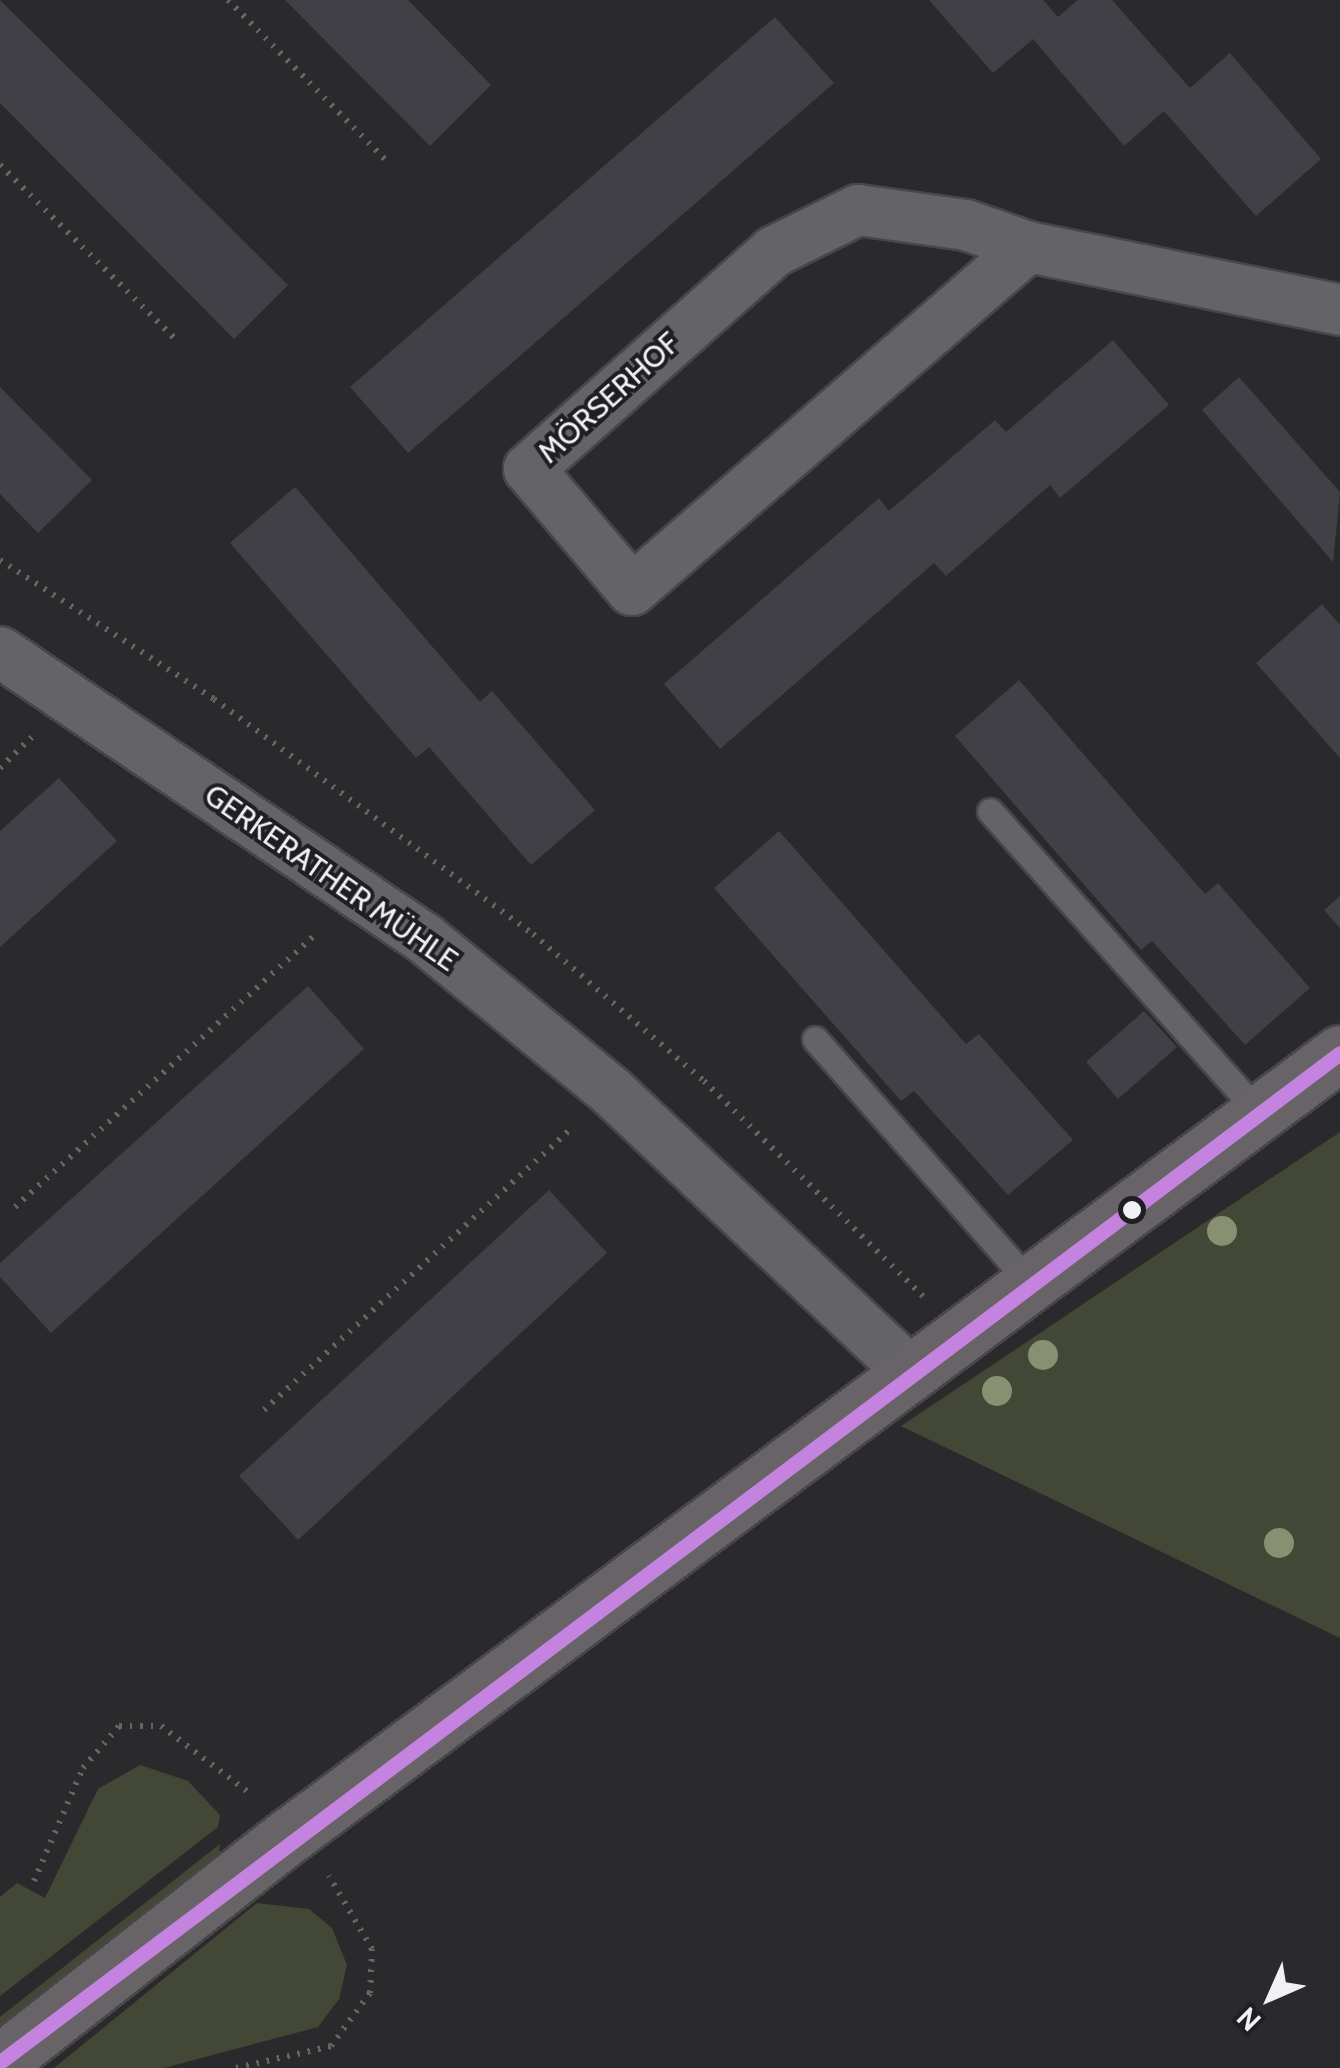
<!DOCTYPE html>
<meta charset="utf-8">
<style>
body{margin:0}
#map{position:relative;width:1340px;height:2068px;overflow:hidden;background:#2a2a2c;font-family:Cabin,sans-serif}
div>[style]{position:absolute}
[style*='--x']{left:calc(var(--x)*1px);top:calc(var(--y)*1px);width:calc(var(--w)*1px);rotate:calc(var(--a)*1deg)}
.green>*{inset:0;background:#434736}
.building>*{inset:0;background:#404046}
.path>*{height:6px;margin-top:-3px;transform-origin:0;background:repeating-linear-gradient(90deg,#656566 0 2.5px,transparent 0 10.5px)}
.roads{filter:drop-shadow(2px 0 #47474a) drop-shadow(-2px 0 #47474a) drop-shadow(0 2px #47474a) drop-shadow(0 -2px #47474a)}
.lane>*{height:25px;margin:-12.5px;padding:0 12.5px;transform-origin:12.5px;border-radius:12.5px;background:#646466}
.street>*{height:50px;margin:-25px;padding:0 25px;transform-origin:25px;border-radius:25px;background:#646466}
.secondary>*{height:55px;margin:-27.5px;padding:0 27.5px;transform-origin:27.5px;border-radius:27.5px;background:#676367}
.bus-1>*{height:15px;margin:-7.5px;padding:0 7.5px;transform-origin:7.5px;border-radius:7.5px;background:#c483df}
.trees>*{width:30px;height:30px;margin:-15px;border-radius:50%;background:#899072}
.dots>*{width:28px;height:28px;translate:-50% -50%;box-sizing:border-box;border:5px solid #1f1f23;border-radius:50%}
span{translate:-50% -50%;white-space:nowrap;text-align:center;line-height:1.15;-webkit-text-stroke:8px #1f1f23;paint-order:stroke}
.street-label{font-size:30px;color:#f1f1f4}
.north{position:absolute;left:1220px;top:1948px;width:100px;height:100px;-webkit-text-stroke:8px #1f1f23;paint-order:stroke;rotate:225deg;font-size:28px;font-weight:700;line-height:40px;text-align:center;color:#f1f1f4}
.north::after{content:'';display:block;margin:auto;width:35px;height:45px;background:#f1f1f4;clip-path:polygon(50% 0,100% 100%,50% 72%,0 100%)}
</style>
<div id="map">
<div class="green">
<div style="clip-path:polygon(1340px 1132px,1340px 1638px,901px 1426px)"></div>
<div style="clip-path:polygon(140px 1765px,188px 1781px,220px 1815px,218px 1827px,0 1996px,0 1897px,17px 1883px,45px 1898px,98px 1789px)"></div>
<div style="clip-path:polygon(220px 1844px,219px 1856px,0 2036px,0 2017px)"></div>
<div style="clip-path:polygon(257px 1903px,309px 1909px,332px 1928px,347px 1965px,339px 1999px,318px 2027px,164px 2068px,54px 2068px)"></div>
</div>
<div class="building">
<div style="clip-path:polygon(0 0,288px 285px,234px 339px,0 103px)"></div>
<div style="clip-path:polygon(285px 0,408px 0,491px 85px,430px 146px)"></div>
<div style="clip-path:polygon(929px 0,1043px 0,1058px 17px,1078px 0,1112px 0,1190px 88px,1230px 53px,1321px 159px,1256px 216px,1164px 111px,1124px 146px,1033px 39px,993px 73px)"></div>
<div style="clip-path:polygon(775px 17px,834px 83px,408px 453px,350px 387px)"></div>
<div style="clip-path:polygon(1113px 340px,1169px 405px,1060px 498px,1050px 485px,946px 576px,934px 563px,720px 749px,664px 684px,879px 498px,889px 511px,995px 420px,1006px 432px)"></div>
<div style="clip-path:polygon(1239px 377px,1340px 492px,1333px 562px,1202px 410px)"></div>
<div style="clip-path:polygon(0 387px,92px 480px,38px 533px,0 494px)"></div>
<div style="clip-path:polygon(295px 487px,480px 702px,492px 691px,595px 810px,531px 865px,429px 747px,416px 758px,230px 543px)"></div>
<div style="clip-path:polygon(1322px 604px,1340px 625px,1340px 758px,1256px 663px)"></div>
<div style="clip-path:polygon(1019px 680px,1205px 894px,1218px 883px,1310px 988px,1245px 1045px,1152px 941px,1141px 950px,955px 736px)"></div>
<div style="clip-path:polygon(59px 778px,117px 841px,0 947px,0 831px)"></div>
<div style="clip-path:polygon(779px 831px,966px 1044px,979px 1034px,1073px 1140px,1008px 1195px,914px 1091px,901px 1101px,714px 888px)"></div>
<div style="clip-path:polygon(1340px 896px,1340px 928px,1324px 910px)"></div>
<div style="clip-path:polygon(308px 986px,364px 1049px,51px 1333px,0 1277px,0 1263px)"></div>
<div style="clip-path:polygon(1144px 1011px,1177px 1047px,1118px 1099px,1086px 1062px)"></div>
<div style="clip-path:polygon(549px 1190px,607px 1253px,298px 1540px,239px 1476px)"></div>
</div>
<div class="path">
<div style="--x:228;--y:0;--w:229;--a:45.4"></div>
<div style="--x:0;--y:165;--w:248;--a:44.8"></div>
<div style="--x:0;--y:560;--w:255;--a:33"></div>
<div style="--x:214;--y:699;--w:396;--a:36.4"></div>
<div style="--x:533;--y:934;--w:225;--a:40.7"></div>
<div style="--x:704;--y:1081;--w:307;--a:44.5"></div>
<div style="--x:0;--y:768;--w:45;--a:-44.1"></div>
<div style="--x:15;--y:1207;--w:409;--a:-42.2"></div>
<div style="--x:264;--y:1410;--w:419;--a:-42.5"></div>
<div style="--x:34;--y:1881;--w:123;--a:-66.6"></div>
<div style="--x:83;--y:1768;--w:55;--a:-49.4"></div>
<div style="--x:119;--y:1726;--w:42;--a:0"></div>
<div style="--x:161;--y:1726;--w:114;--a:37.2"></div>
<div style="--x:236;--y:2068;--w:98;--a:-13"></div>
<div style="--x:331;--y:2046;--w:66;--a:-53.7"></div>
<div style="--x:370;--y:1993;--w:44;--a:-87.4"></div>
<div style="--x:372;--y:1949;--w:85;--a:-120.5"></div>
</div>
<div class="roads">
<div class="lane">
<div style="--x:990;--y:811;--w:404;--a:48.3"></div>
<div style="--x:815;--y:1039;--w:325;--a:48.6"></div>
</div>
<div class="street">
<div style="--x:1028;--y:247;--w:524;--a:139.1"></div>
<div style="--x:632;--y:590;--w:159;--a:-130.4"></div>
<div style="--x:529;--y:469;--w:327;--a:-41.6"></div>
<div style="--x:773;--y:252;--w:95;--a:-26.3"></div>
<div style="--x:858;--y:210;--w:109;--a:7.9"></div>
<div style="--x:966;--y:225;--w:66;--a:19.5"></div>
<div style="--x:1028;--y:247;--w:318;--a:11.4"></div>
<div style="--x:0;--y:652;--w:511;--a:34"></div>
<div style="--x:424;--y:938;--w:243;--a:39.3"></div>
<div style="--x:612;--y:1092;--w:407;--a:43.2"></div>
</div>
<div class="secondary">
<div style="--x:0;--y:2062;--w:368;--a:-38.1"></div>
<div style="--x:290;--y:1835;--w:1309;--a:-36.68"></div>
</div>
</div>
<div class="bus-1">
<div style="--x:0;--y:2062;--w:1677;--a:-36.98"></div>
</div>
<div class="trees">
<div style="left:1222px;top:1231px"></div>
<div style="left:1043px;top:1355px"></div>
<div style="left:997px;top:1391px"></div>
<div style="left:1279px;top:1543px"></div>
</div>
<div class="dots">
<div style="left:1132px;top:1210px;background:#f1f1f4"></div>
</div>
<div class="street-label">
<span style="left:609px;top:398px;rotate:-42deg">MÖRSERHOF</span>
<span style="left:331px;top:878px;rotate:35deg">GERKERATHER MÜHLE</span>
</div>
<div class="north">N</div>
</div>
